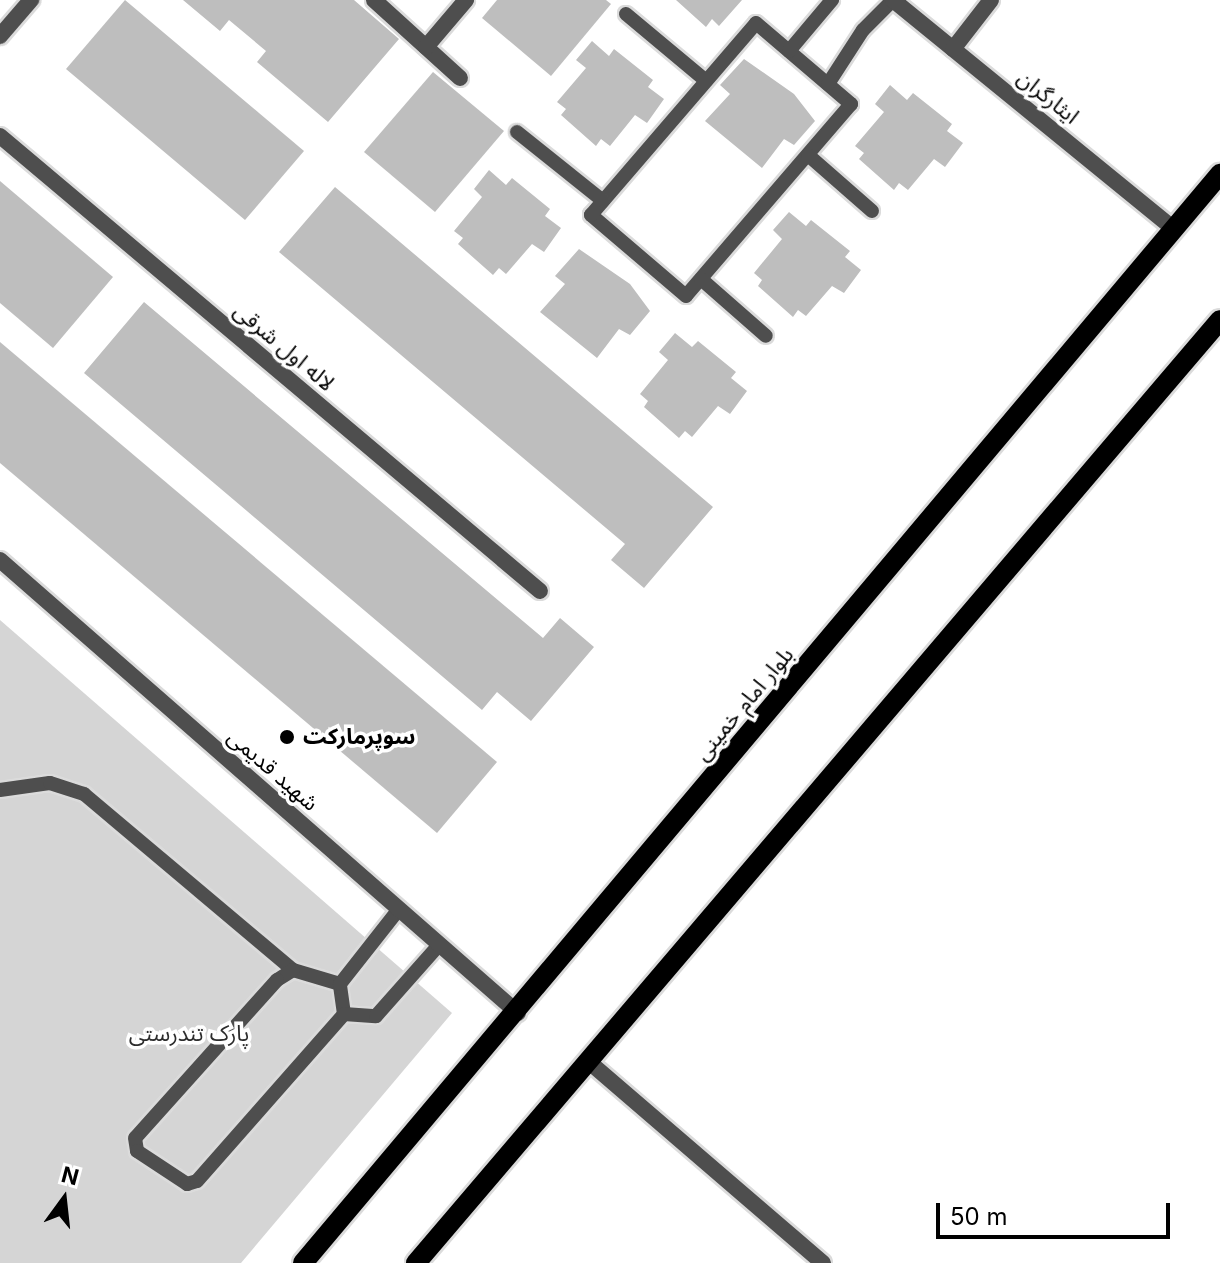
<!DOCTYPE html>
<meta charset="utf-8">
<style>
body{margin:0}
#map{position:relative;width:1220px;height:1263px;overflow:hidden;background:#fff;font-family:Inter,"Noto Sans Arabic",sans-serif}
div>[style]{position:absolute}
[style*='--x']{left:calc(var(--x)*1px);top:calc(var(--y)*1px);width:calc(var(--w)*1px);rotate:calc(var(--a)*1deg)}
.green>*{inset:0;background:#d5d5d5}
.building>*{inset:0;background:#bebebe}
.roads{filter:drop-shadow(2px 0 #dbdbdb) drop-shadow(-2px 0 #dbdbdb) drop-shadow(0 2px #dbdbdb) drop-shadow(0 -2px #dbdbdb)}
.service>*{height:14px;margin:-7px;padding:0 7px;transform-origin:7px;border-radius:7px;background:#4e4e4e}
.minor>*{height:16px;margin:-8px;padding:0 8px;transform-origin:8px;border-radius:8px;background:#4e4e4e}
.tertiary>*{height:16px;margin:-8px;padding:0 8px;transform-origin:8px;border-radius:8px;background:#4e4e4e}
.primary>*{height:20px;margin:-10px;padding:0 10px;transform-origin:10px;border-radius:10px;background:#000}
.dots>*{width:22px;height:22px;translate:-50% -50%;box-sizing:border-box;border:4px solid #fff;border-radius:50%}
span{translate:-50% -50%;white-space:nowrap;text-align:center;line-height:1.15;-webkit-text-stroke:7px #fff;paint-order:stroke}
.street-label{font-size:22px;color:#000}
.poi-label{font-size:22px;color:#000;font-weight:700}
.left{translate:0 -50%;text-align:left}
.park-label{font-size:22px;color:#2c2c2c}
.north{position:absolute;left:24px;top:1159px;width:80px;height:80px;-webkit-text-stroke:6px #fff;paint-order:stroke;rotate:15deg;font-size:22px;font-weight:700;line-height:32px;text-align:center;color:#000}
.north::after{content:'';display:block;margin:auto;width:28px;height:36px;background:#000;clip-path:polygon(50% 0,100% 100%,50% 72%,0 100%)}
.scale{position:absolute;left:936px;top:1203px;width:234px;height:36px;box-sizing:border-box;border:4px solid #000;border-top:0;padding-left:10px;font-size:24px;line-height:28px;white-space:nowrap;color:#000;-webkit-text-stroke:6px #fff;paint-order:stroke}
</style>
<div id="map">
<div class="green">
<div style="clip-path:polygon(0 620px,452px 1013px,241px 1263px,0 1263px)"></div>
</div>
<div class="building">
<div style="clip-path:polygon(125px 0,304px 151px,245px 220px,66px 69px)"></div>
<div style="clip-path:polygon(183px 0,354px 0,399px 39px,328px 122px,257px 62px,266px 51px,229px 20px,220px 31px)"></div>
<div style="clip-path:polygon(497px 0,606px 0,611px 4px,551px 76px,482px 18px)"></div>
<div style="clip-path:polygon(676px 0,742px 0,719px 26px,712px 19px,706px 27px)"></div>
<div style="clip-path:polygon(592px 41px,609px 56px,614px 49px,653px 80px,648px 87px,664px 99px,647px 123px,635px 115px,610px 146px,601px 139px,596px 146px,561px 115px,566px 109px,557px 102px,586px 68px,576px 60px)"></div>
<div style="clip-path:polygon(744px 59px,794px 94px,815px 121px,794px 145px,784px 139px,762px 168px,705px 121px,730px 94px,720px 85px)"></div>
<div style="clip-path:polygon(433px 72px,504px 131px,435px 212px,364px 152px)"></div>
<div style="clip-path:polygon(890px 85px,907px 100px,913px 93px,952px 124px,947px 131px,963px 143px,945px 167px,934px 159px,908px 190px,899px 183px,894px 190px,859px 159px,864px 153px,855px 146px,884px 112px,875px 104px)"></div>
<div style="clip-path:polygon(489px 170px,506px 185px,512px 178px,550px 209px,545px 216px,561px 228px,544px 252px,532px 244px,506px 274px,499px 268px,493px 275px,458px 244px,463px 238px,454px 231px,482px 197px,474px 189px)"></div>
<div style="clip-path:polygon(0 181px,113px 277px,53px 348px,0 303px)"></div>
<div style="clip-path:polygon(335px 187px,713px 507px,644px 588px,611px 560px,625px 544px,279px 252px)"></div>
<div style="clip-path:polygon(789px 212px,806px 226px,811px 220px,850px 251px,845px 257px,861px 270px,844px 293px,832px 286px,806px 316px,798px 310px,793px 317px,758px 286px,762px 280px,754px 273px,782px 239px,773px 230px)"></div>
<div style="clip-path:polygon(579px 249px,630px 284px,650px 311px,630px 335px,619px 329px,597px 358px,540px 312px,565px 284px,555px 276px)"></div>
<div style="clip-path:polygon(144px 302px,543px 638px,560px 618px,594px 647px,531px 721px,497px 692px,482px 710px,84px 373px)"></div>
<div style="clip-path:polygon(675px 333px,692px 347px,698px 341px,736px 372px,731px 378px,747px 391px,730px 414px,718px 406px,692px 437px,685px 431px,679px 438px,644px 407px,648px 401px,640px 394px,668px 360px,659px 352px)"></div>
<div style="clip-path:polygon(0 342px,497px 762px,437px 833px,0 463px)"></div>
</div>
<div class="roads">
<div class="service">
<div style="--x:626;--y:14;--w:104;--a:39.9"></div>
<div style="--x:756;--y:23;--w:125;--a:40.5"></div>
<div style="--x:851;--y:104;--w:253;--a:130.7"></div>
<div style="--x:686;--y:296;--w:125;--a:-139.5"></div>
<div style="--x:591;--y:215;--w:253;--a:-49.3"></div>
<div style="--x:789;--y:51;--w:67;--a:-49.9"></div>
<div style="--x:828;--y:84;--w:64;--a:-57.1"></div>
<div style="--x:863;--y:30;--w:42;--a:-45"></div>
<div style="--x:517;--y:132;--w:110;--a:38.7"></div>
<div style="--x:808;--y:155;--w:85;--a:41.2"></div>
<div style="--x:701;--y:279;--w:86;--a:41.2"></div>
<div style="--x:0;--y:790;--w:50;--a:-8"></div>
<div style="--x:50;--y:783;--w:36;--a:18"></div>
<div style="--x:84;--y:794;--w:273;--a:40.1"></div>
<div style="--x:340;--y:984;--w:49;--a:-163.4"></div>
<div style="--x:293;--y:970;--w:19;--a:148"></div>
<div style="--x:277;--y:980;--w:212;--a:131.9"></div>
<div style="--x:135;--y:1138;--w:13;--a:81"></div>
<div style="--x:137;--y:1151;--w:60;--a:33.4"></div>
<div style="--x:187;--y:1184;--w:10;--a:-17"></div>
<div style="--x:197;--y:1181;--w:222;--a:-48.6"></div>
<div style="--x:344;--y:1014;--w:30;--a:-98"></div>
<div style="--x:340;--y:984;--w:95;--a:-51.8"></div>
<div style="--x:344;--y:1014;--w:32;--a:4"></div>
<div style="--x:376;--y:1016;--w:95;--a:-48.4"></div>
</div>
<div class="minor">
<div style="--x:374;--y:0;--w:116;--a:42.2"></div>
<div style="--x:893;--y:0;--w:362;--a:39.2"></div>
<div style="--x:0;--y:36;--w:48;--a:-49.3"></div>
<div style="--x:426;--y:47;--w:62;--a:-49.6"></div>
<div style="--x:953;--y:49;--w:62;--a:-52.2"></div>
<div style="--x:0;--y:136;--w:706;--a:40.12"></div>
<div style="--x:588;--y:1061;--w:310;--a:40.7"></div>
</div>
<div class="tertiary">
<div style="--x:0;--y:560;--w:688;--a:41.17"></div>
</div>
<div class="primary">
<div style="--x:303;--y:1263;--w:1424;--a:-49.9"></div>
<div style="--x:416;--y:1263;--w:1239;--a:-49.55"></div>
</div>
</div>
<div class="dots">
<div style="left:287px;top:737px;background:#000"></div>
</div>
<div class="street-label">
<span style="left:1048px;top:97px;rotate:39deg">ایثارگران</span>
<span style="left:284px;top:347px;rotate:40deg">لاله اول شرقی</span>
<span style="left:744px;top:704px;rotate:-50deg">بلوار امام خمینی</span>
<span style="left:273px;top:770px;rotate:41deg">شهید قدیمی</span>
</div>
<div class="poi-label">
<span class="left" style="left:303px;top:737px">سوپرمارکت</span>
</div>
<div class="park-label">
<span style="left:189px;top:1034px">پارک تندرستی</span>
</div>
<div class="north">N</div>
<div class="scale">50 m</div>
</div>
